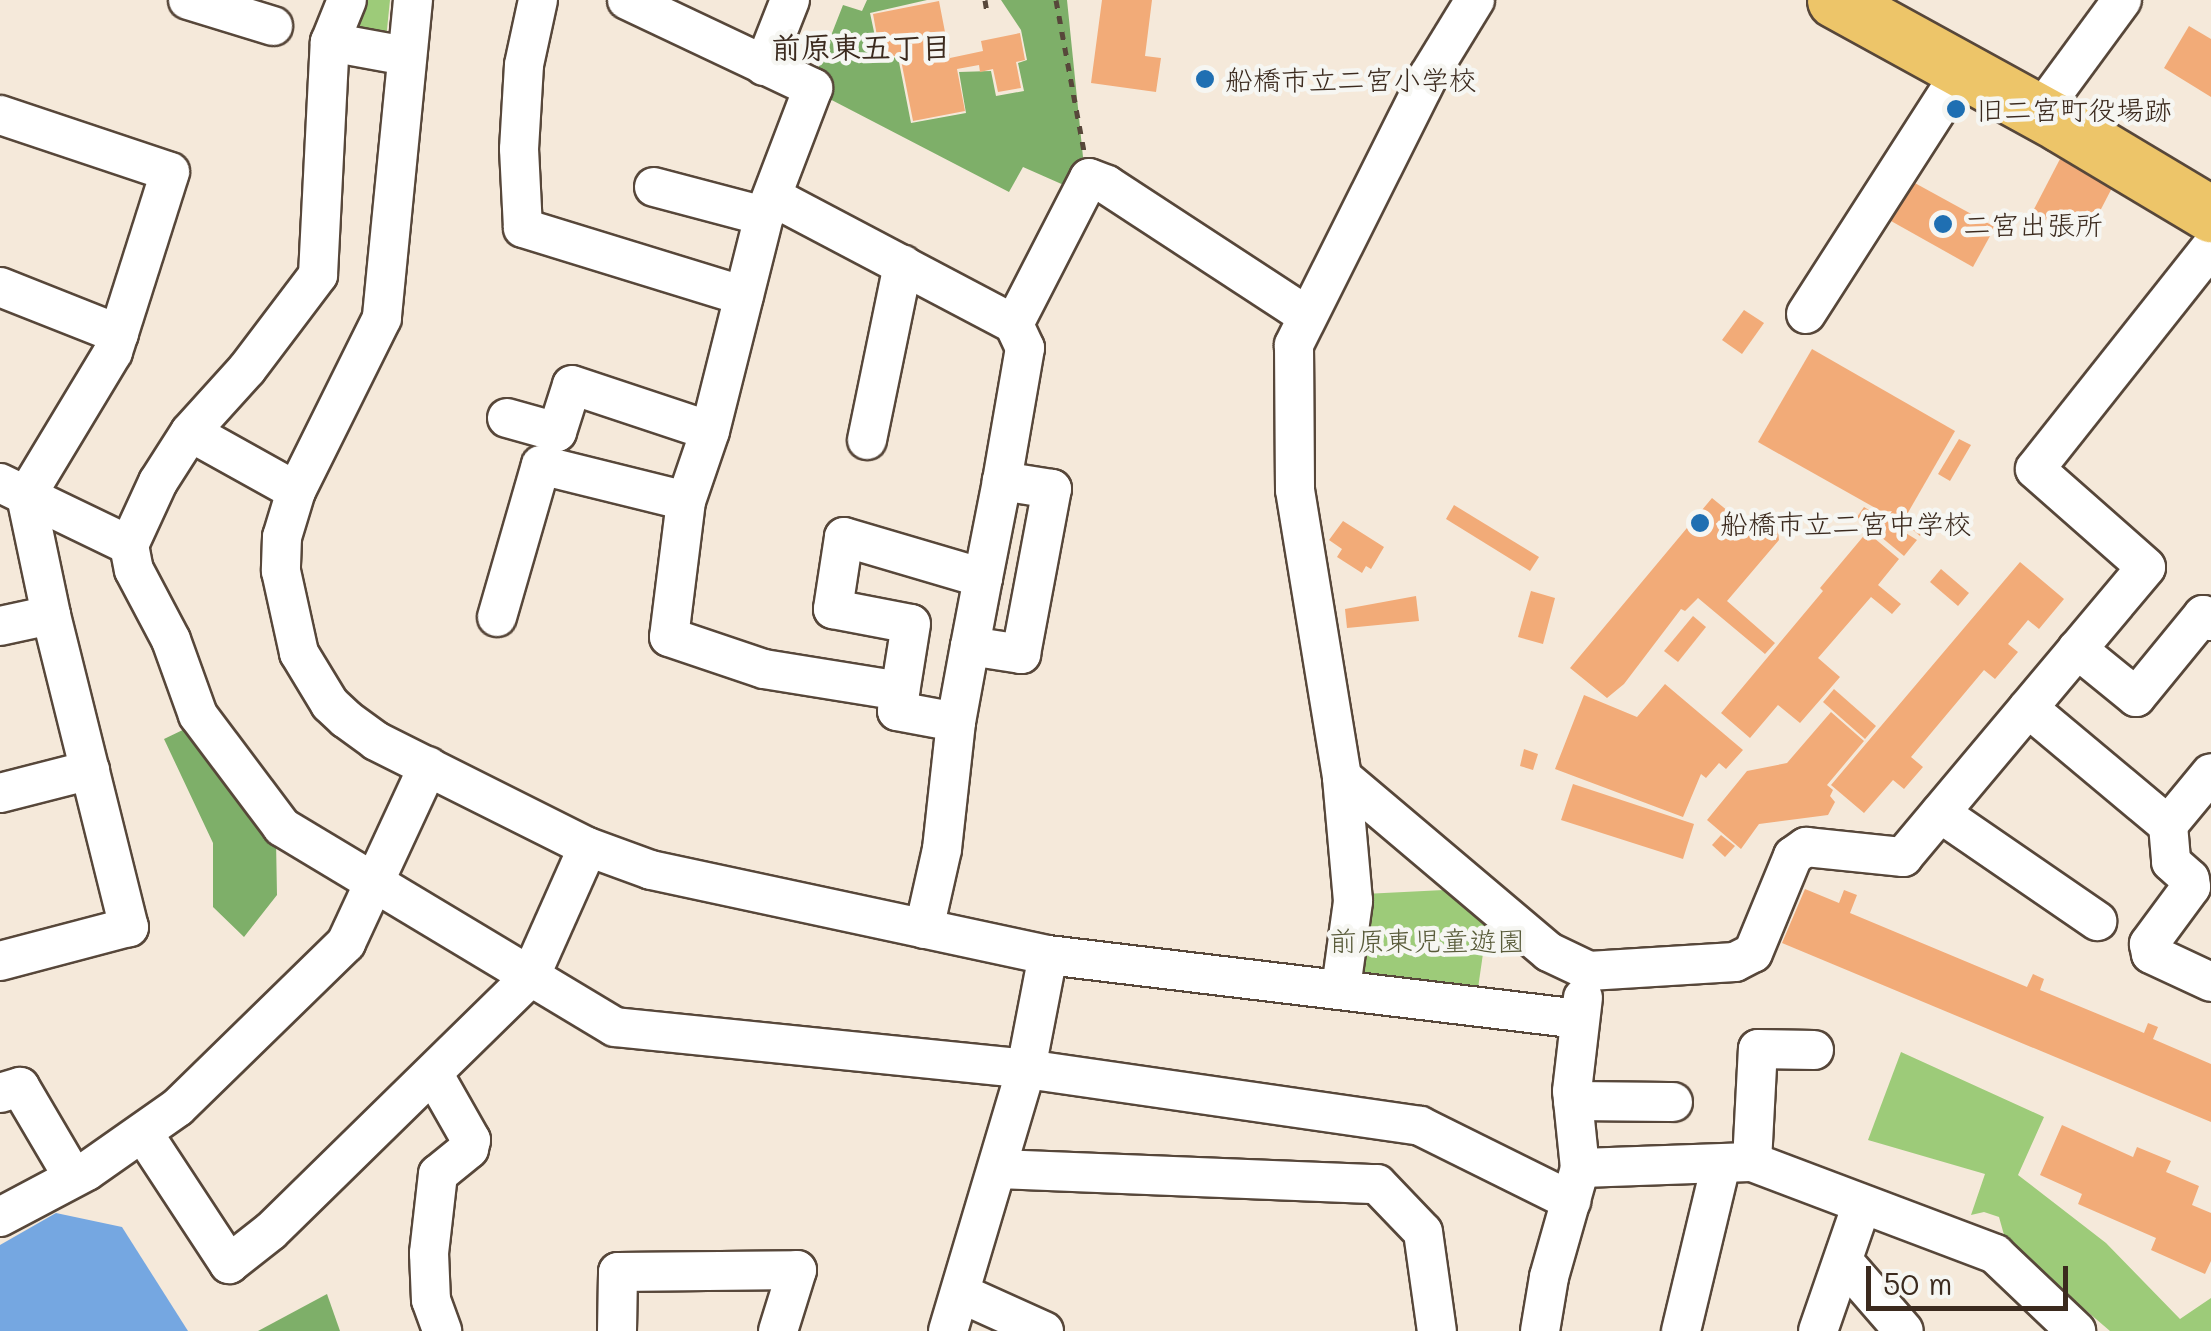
<!DOCTYPE html>
<meta charset="utf-8">
<style>
body{margin:0}
#map{position:relative;width:2211px;height:1331px;overflow:hidden;background:#f5e9da;font-family:Mali,"Klee One",sans-serif}
div>[style]{position:absolute}
[style*='--x']{left:calc(var(--x)*1px);top:calc(var(--y)*1px);width:calc(var(--w)*1px);rotate:calc(var(--a)*1deg)}
.green>*{inset:0;background:#9dcb79}
.forest>*{inset:0;background:#7eaf69}
.water>*{inset:0;background:#75a7e1}
.building>*{inset:0;background:#f2ab78}
.path>*{height:5px;margin-top:-2.5px;transform-origin:0;background:repeating-linear-gradient(90deg,#57473a 0 8px,transparent 0 16px)}
.roads{filter:drop-shadow(2px 0 #57473a) drop-shadow(-2px 0 #57473a) drop-shadow(0 2px #57473a) drop-shadow(0 -2px #57473a)}
.minor>*{height:38px;margin:-19px;padding:0 19px;transform-origin:19px;border-radius:19px;background:#fff}
.highway>*{height:55px;margin:-27.5px;padding:0 27.5px;transform-origin:27.5px;border-radius:27.5px;background:#edc569}
.dots>*{width:28px;height:28px;translate:-50% -50%;box-sizing:border-box;border:5px solid #f6f6f2;border-radius:50%}
span{translate:-50% -50%;white-space:nowrap;text-align:center;line-height:1.15;-webkit-text-stroke:9px #f6f6f2;paint-order:stroke}
.poi-label{font-size:28px;color:#3b2a1e}
.left{translate:0 -50%;text-align:left}
.park-label{font-size:28px;color:#585a39}
.neighbourhood-label{font-size:30px;color:#3b2a1e;font-weight:700}
.scale{position:absolute;left:1866px;top:1266px;width:202px;height:45px;box-sizing:border-box;border:5px solid #3b2a1e;border-top:0;padding-left:12px;font-size:30px;line-height:35px;white-space:nowrap;color:#3b2a1e;-webkit-text-stroke:8px #f6f6f2;paint-order:stroke}
</style>
<div id="map">
<div class="green">
<div style="clip-path:polygon(352px 0,390px 0,386px 39px,350px 33px)"></div>
<div style="clip-path:polygon(1444px 890px,1487px 926px,1477px 995px,1363px 982px,1355px 972px,1364px 894px)"></div>
<div style="clip-path:polygon(1901px 1052px,2044px 1117px,2018px 1175px,2106px 1243px,2180px 1319px,2211px 1298px,2211px 1331px,2110px 1331px,2006px 1242px,1999px 1217px,1984px 1212px,1971px 1215px,1985px 1174px,1868px 1140px)"></div>
</div>
<div class="forest">
<div style="clip-path:polygon(867px 0,927px 0,870px 13px,880px 60px,898px 57px,911px 123px,966px 113px,959px 72px,991px 71px,996px 96px,1024px 91px,1018px 63px,1027px 60px,1021px 30px,1001px 0,1067px 0,1083px 157px,1066px 186px,1023px 167px,1009px 192px,822px 95px,816px 74px,843px 5px,862px 11px)"></div>
<div style="clip-path:polygon(191px 726px,276px 840px,277px 895px,244px 937px,213px 907px,213px 843px,164px 739px)"></div>
<div style="clip-path:polygon(327px 1294px,340px 1331px,258px 1331px)"></div>
</div>
<div class="water">
<div style="clip-path:polygon(56px 1213px,122px 1227px,188px 1331px,0 1331px,0 1245px)"></div>
</div>
<div class="building">
<div style="clip-path:polygon(1102px 0,1152px 0,1145px 56px,1161px 58px,1156px 92px,1091px 83px)"></div>
<div style="clip-path:polygon(939px 1px,950px 58px,983px 51px,981px 41px,1020px 33px,1025px 60px,1016px 62px,1021px 88px,998px 92px,993px 69px,980px 72px,979px 65px,957px 69px,965px 111px,913px 121px,900px 55px,881px 58px,873px 14px)"></div>
<div style="clip-path:polygon(2189px 26px,2211px 39px,2211px 97px,2164px 68px)"></div>
<div style="clip-path:polygon(2060px 159px,2113px 186px,2085px 240px,2032px 213px)"></div>
<div style="clip-path:polygon(1913px 182px,1995px 227px,1973px 267px,1891px 221px)"></div>
<div style="clip-path:polygon(1744px 310px,1764px 323px,1742px 354px,1722px 340px)"></div>
<div style="clip-path:polygon(1812px 349px,1955px 431px,1902px 523px,1758px 442px)"></div>
<div style="clip-path:polygon(1959px 439px,1971px 445px,1950px 481px,1938px 474px)"></div>
<div style="clip-path:polygon(1712px 498px,1750px 529px,1756px 521px,1777px 521px,1779px 540px,1727px 601px,1775px 643px,1765px 654px,1698px 598px,1685px 611px,1681px 609px,1624px 684px,1607px 698px,1570px 668px)"></div>
<div style="clip-path:polygon(1454px 505px,1539px 557px,1530px 571px,1446px 519px)"></div>
<div style="clip-path:polygon(1864px 507px,1917px 540px,1904px 556px,1857px 517px)"></div>
<div style="clip-path:polygon(1343px 521px,1384px 547px,1371px 569px,1366px 566px,1362px 573px,1337px 557px,1342px 549px,1329px 540px)"></div>
<div style="clip-path:polygon(1919px 521px,1927px 526px,1920px 536px,1913px 530px)"></div>
<div style="clip-path:polygon(1867px 532px,1899px 559px,1878px 585px,1901px 604px,1892px 614px,1871px 597px,1818px 658px,1840px 677px,1800px 723px,1778px 705px,1750px 738px,1721px 713px,1823px 591px,1820px 588px)"></div>
<div style="clip-path:polygon(2020px 562px,2064px 599px,2039px 629px,2028px 620px,2008px 644px,2018px 652px,1995px 679px,1984px 670px,1911px 757px,1923px 767px,1904px 789px,1893px 780px,1864px 813px,1831px 785px)"></div>
<div style="clip-path:polygon(1941px 569px,1969px 593px,1958px 606px,1930px 582px)"></div>
<div style="clip-path:polygon(1531px 591px,1555px 598px,1543px 644px,1518px 637px)"></div>
<div style="clip-path:polygon(1416px 596px,1419px 621px,1347px 628px,1345px 609px)"></div>
<div style="clip-path:polygon(1693px 616px,1706px 627px,1678px 662px,1664px 651px)"></div>
<div style="clip-path:polygon(1665px 684px,1743px 750px,1726px 769px,1719px 763px,1706px 778px,1701px 774px,1683px 817px,1555px 769px,1584px 695px,1637px 717px)"></div>
<div style="clip-path:polygon(1834px 689px,1876px 726px,1865px 739px,1823px 702px)"></div>
<div style="clip-path:polygon(1831px 712px,1864px 741px,1827px 785px,1833px 790px,1830px 796px,1835px 802px,1828px 815px,1759px 824px,1741px 849px,1707px 820px,1747px 771px,1787px 763px)"></div>
<div style="clip-path:polygon(1524px 749px,1538px 754px,1533px 770px,1520px 766px)"></div>
<div style="clip-path:polygon(1573px 784px,1694px 824px,1683px 859px,1561px 820px)"></div>
<div style="clip-path:polygon(1721px 835px,1735px 846px,1725px 857px,1712px 845px)"></div>
<div style="clip-path:polygon(1805px 889px,1839px 903px,1844px 890px,1857px 895px,1850px 913px,2027px 987px,2033px 974px,2044px 979px,2040px 990px,2144px 1033px,2148px 1023px,2158px 1027px,2153px 1039px,2211px 1064px,2211px 1122px,1782px 943px)"></div>
<div style="clip-path:polygon(2062px 1125px,2133px 1157px,2137px 1147px,2171px 1161px,2166px 1172px,2199px 1186px,2192px 1205px,2211px 1213px,2211px 1261px,2205px 1274px,2151px 1250px,2156px 1238px,2078px 1204px,2082px 1194px,2040px 1175px)"></div>
</div>
<div class="path">
<div style="--x:985;--y:0;--w:13;--a:81"></div>
<div style="--x:1056;--y:0;--w:154;--a:79.5"></div>
</div>
<div class="roads">
<div class="minor">
<div style="--x:188;--y:0;--w:89;--a:17"></div>
<div style="--x:413;--y:0;--w:320;--a:95.6"></div>
<div style="--x:382;--y:318;--w:193;--a:116.4"></div>
<div style="--x:296;--y:491;--w:48;--a:106.9"></div>
<div style="--x:282;--y:537;--w:34;--a:92"></div>
<div style="--x:281;--y:571;--w:84;--a:77.6"></div>
<div style="--x:299;--y:653;--w:60;--a:58.7"></div>
<div style="--x:330;--y:704;--w:22;--a:43"></div>
<div style="--x:346;--y:719;--w:37;--a:36"></div>
<div style="--x:376;--y:741;--w:237;--a:26.6"></div>
<div style="--x:588;--y:847;--w:67;--a:20.1"></div>
<div style="--x:651;--y:870;--w:406;--a:12.1"></div>
<div style="--x:1048;--y:955;--w:535;--a:6.87"></div>
<div style="--x:538;--y:0;--w:66;--a:102.2"></div>
<div style="--x:524;--y:65;--w:84;--a:93.4"></div>
<div style="--x:519;--y:149;--w:79;--a:87.1"></div>
<div style="--x:523;--y:228;--w:231;--a:17.1"></div>
<div style="--x:627;--y:0;--w:206;--a:25.3"></div>
<div style="--x:813;--y:88;--w:137;--a:110.9"></div>
<div style="--x:764;--y:216;--w:222;--a:104.1"></div>
<div style="--x:710;--y:431;--w:74;--a:108.9"></div>
<div style="--x:686;--y:501;--w:137;--a:97.1"></div>
<div style="--x:669;--y:637;--w:100;--a:18.6"></div>
<div style="--x:764;--y:669;--w:138;--a:9.2"></div>
<div style="--x:1475;--y:0;--w:88;--a:121.5"></div>
<div style="--x:1429;--y:75;--w:302;--a:116.6"></div>
<div style="--x:1294;--y:345;--w:145;--a:89.6"></div>
<div style="--x:1295;--y:490;--w:291;--a:80.7"></div>
<div style="--x:1342;--y:777;--w:271;--a:40.2"></div>
<div style="--x:1549;--y:952;--w:44;--a:25.4"></div>
<div style="--x:1589;--y:971;--w:146;--a:-3.5"></div>
<div style="--x:1735;--y:962;--w:20;--a:-27"></div>
<div style="--x:1753;--y:953;--w:105;--a:-67.6"></div>
<div style="--x:1793;--y:856;--w:16;--a:-35"></div>
<div style="--x:1806;--y:847;--w:98;--a:5.9"></div>
<div style="--x:1903;--y:857;--w:378;--a:-50"></div>
<div style="--x:2146;--y:567;--w:148;--a:-138.6"></div>
<div style="--x:2035;--y:469;--w:283;--a:-51.6"></div>
<div style="--x:330;--y:42;--w:77;--a:10.4"></div>
<div style="--x:764;--y:66;--w:71;--a:-68.5"></div>
<div style="--x:2039;--y:113;--w:140;--a:-53.7"></div>
<div style="--x:0;--y:115;--w:179;--a:18.5"></div>
<div style="--x:170;--y:172;--w:189;--a:107.6"></div>
<div style="--x:113;--y:352;--w:168;--a:121.1"></div>
<div style="--x:26;--y:496;--w:122;--a:78.1"></div>
<div style="--x:51;--y:615;--w:322;--a:76"></div>
<div style="--x:129;--y:927;--w:133;--a:165.2"></div>
<div style="--x:654;--y:187;--w:114;--a:14.8"></div>
<div style="--x:773;--y:197;--w:272;--a:27.8"></div>
<div style="--x:0;--y:287;--w:128;--a:21.6"></div>
<div style="--x:1806;--y:314;--w:289;--a:-57.3"></div>
<div style="--x:507;--y:418;--w:52;--a:15.6"></div>
<div style="--x:557;--y:432;--w:49;--a:-72.3"></div>
<div style="--x:572;--y:385;--w:145;--a:18.4"></div>
<div style="--x:190;--y:432;--w:85;--a:-47.9"></div>
<div style="--x:247;--y:369;--w:118;--a:-52.9"></div>
<div style="--x:318;--y:275;--w:233;--a:-87.1"></div>
<div style="--x:330;--y:42;--w:45;--a:-68"></div>
<div style="--x:867;--y:440;--w:179;--a:-78.4"></div>
<div style="--x:0;--y:483;--w:143;--a:25.7"></div>
<div style="--x:296;--y:491;--w:121;--a:-150.9"></div>
<div style="--x:190;--y:432;--w:59;--a:122.6"></div>
<div style="--x:158;--y:482;--w:69;--a:114.7"></div>
<div style="--x:129;--y:545;--w:25;--a:79"></div>
<div style="--x:134;--y:570;--w:79;--a:62.1"></div>
<div style="--x:171;--y:640;--w:80;--a:70.2"></div>
<div style="--x:198;--y:715;--w:140;--a:53.1"></div>
<div style="--x:282;--y:827;--w:388;--a:31"></div>
<div style="--x:615;--y:1027;--w:413;--a:5.8"></div>
<div style="--x:1026;--y:1069;--w:398;--a:8.2"></div>
<div style="--x:1420;--y:1126;--w:169;--a:26.4"></div>
<div style="--x:983;--y:578;--w:145;--a:-163.6"></div>
<div style="--x:844;--y:537;--w:73;--a:98.7"></div>
<div style="--x:833;--y:609;--w:79;--a:10.9"></div>
<div style="--x:911;--y:624;--w:88;--a:99.1"></div>
<div style="--x:897;--y:711;--w:60;--a:10.6"></div>
<div style="--x:956;--y:722;--w:77;--a:-79.6"></div>
<div style="--x:970;--y:646;--w:69;--a:-79.2"></div>
<div style="--x:983;--y:578;--w:99;--a:-78.9"></div>
<div style="--x:1002;--y:481;--w:135;--a:-80.2"></div>
<div style="--x:1025;--y:348;--w:26;--a:-115"></div>
<div style="--x:1014;--y:324;--w:164;--a:-62.8"></div>
<div style="--x:1089;--y:178;--w:19;--a:21"></div>
<div style="--x:1107;--y:185;--w:238;--a:33.2"></div>
<div style="--x:497;--y:617;--w:158;--a:-73.9"></div>
<div style="--x:541;--y:465;--w:149;--a:13.9"></div>
<div style="--x:0;--y:626;--w:52;--a:-12.2"></div>
<div style="--x:970;--y:646;--w:52;--a:8.9"></div>
<div style="--x:1021;--y:654;--w:168;--a:-79.4"></div>
<div style="--x:1052;--y:489;--w:51;--a:-170.9"></div>
<div style="--x:2077;--y:649;--w:76;--a:39.1"></div>
<div style="--x:2136;--y:697;--w:106;--a:-50.7"></div>
<div style="--x:2203;--y:615;--w:10;--a:37"></div>
<div style="--x:2028;--y:708;--w:182;--a:39.9"></div>
<div style="--x:2168;--y:825;--w:67;--a:-50.4"></div>
<div style="--x:0;--y:793;--w:93;--a:-14.3"></div>
<div style="--x:1940;--y:813;--w:191;--a:34.5"></div>
<div style="--x:2168;--y:825;--w:37;--a:85"></div>
<div style="--x:2171;--y:862;--w:25;--a:42"></div>
<div style="--x:2190;--y:879;--w:8;--a:83"></div>
<div style="--x:2191;--y:887;--w:71;--a:126.4"></div>
<div style="--x:2149;--y:944;--w:10;--a:79"></div>
<div style="--x:2151;--y:954;--w:66;--a:25"></div>
<div style="--x:924;--y:929;--w:82;--a:-77.3"></div>
<div style="--x:942;--y:849;--w:128;--a:-83.7"></div>
<div style="--x:1341;--y:988;--w:88;--a:-82.1"></div>
<div style="--x:1353;--y:901;--w:124;--a:-95.1"></div>
<div style="--x:434;--y:1075;--w:75;--a:60.4"></div>
<div style="--x:471;--y:1140;--w:9;--a:103"></div>
<div style="--x:469;--y:1149;--w:40;--a:141"></div>
<div style="--x:438;--y:1174;--w:80;--a:96.5"></div>
<div style="--x:429;--y:1253;--w:47;--a:87.6"></div>
<div style="--x:431;--y:1300;--w:33;--a:70"></div>
<div style="--x:0;--y:1093;--w:21;--a:-17"></div>
<div style="--x:20;--y:1087;--w:104;--a:59.5"></div>
<div style="--x:1573;--y:1101;--w:100;--a:0.6"></div>
<div style="--x:143;--y:1133;--w:157;--a:56.7"></div>
<div style="--x:229;--y:1264;--w:53;--a:-38.2"></div>
<div style="--x:271;--y:1231;--w:363;--a:-44.4"></div>
<div style="--x:530;--y:977;--w:142;--a:-66"></div>
<div style="--x:1752;--y:1162;--w:113;--a:-87"></div>
<div style="--x:1758;--y:1049;--w:56;--a:1"></div>
<div style="--x:1580;--y:1168;--w:172;--a:-2"></div>
<div style="--x:1752;--y:1162;--w:260;--a:20.7"></div>
<div style="--x:1995;--y:1254;--w:112;--a:43.5"></div>
<div style="--x:999;--y:1169;--w:378;--a:2.3"></div>
<div style="--x:1377;--y:1184;--w:66;--a:46.2"></div>
<div style="--x:1423;--y:1232;--w:100;--a:82"></div>
<div style="--x:0;--y:1217;--w:98;--a:-27.9"></div>
<div style="--x:87;--y:1171;--w:111;--a:-35.1"></div>
<div style="--x:178;--y:1107;--w:235;--a:-44.3"></div>
<div style="--x:346;--y:943;--w:195;--a:-65.1"></div>
<div style="--x:1844;--y:1262;--w:91;--a:49"></div>
<div style="--x:962;--y:1294;--w:90;--a:24.3"></div>
<div style="--x:617;--y:1331;--w:59;--a:-89"></div>
<div style="--x:618;--y:1272;--w:179;--a:-0.6"></div>
<div style="--x:797;--y:1270;--w:64;--a:107.3"></div>
<div style="--x:948;--y:1331;--w:273;--a:-73.4"></div>
<div style="--x:1026;--y:1069;--w:116;--a:-79.1"></div>
<div style="--x:1540;--y:1331;--w:55;--a:-80.5"></div>
<div style="--x:1549;--y:1277;--w:113;--a:-74.1"></div>
<div style="--x:1580;--y:1168;--w:77;--a:-95.9"></div>
<div style="--x:1572;--y:1091;--w:94;--a:-83.3"></div>
<div style="--x:1681;--y:1331;--w:171;--a:-76.5"></div>
<div style="--x:1818;--y:1331;--w:134;--a:-70.9"></div>
</div>
<div class="highway">
<div style="--x:1835;--y:0;--w:259;--a:28.8"></div>
<div style="--x:2062;--y:125;--w:174;--a:30.9"></div>
</div>
</div>
<div class="dots">
<div style="left:1205px;top:79px;background:#1f6fb2"></div>
<div style="left:1956px;top:109px;background:#1f6fb2"></div>
<div style="left:1943px;top:224px;background:#1f6fb2"></div>
<div style="left:1700px;top:523px;background:#1f6fb2"></div>
</div>
<div class="poi-label">
<span class="left" style="left:1225px;top:79px">船橋市立二宮小学校</span>
<span class="left" style="left:1976px;top:109px">旧二宮町役場跡</span>
<span class="left" style="left:1963px;top:224px">二宮出張所</span>
<span class="left" style="left:1720px;top:523px">船橋市立二宮中学校</span>
</div>
<div class="park-label">
<span style="left:1427px;top:940px">前原東児童遊園</span>
</div>
<div class="neighbourhood-label">
<span style="left:861px;top:46px">前原東五丁目</span>
</div>
<div class="scale">50 m</div>
</div>
